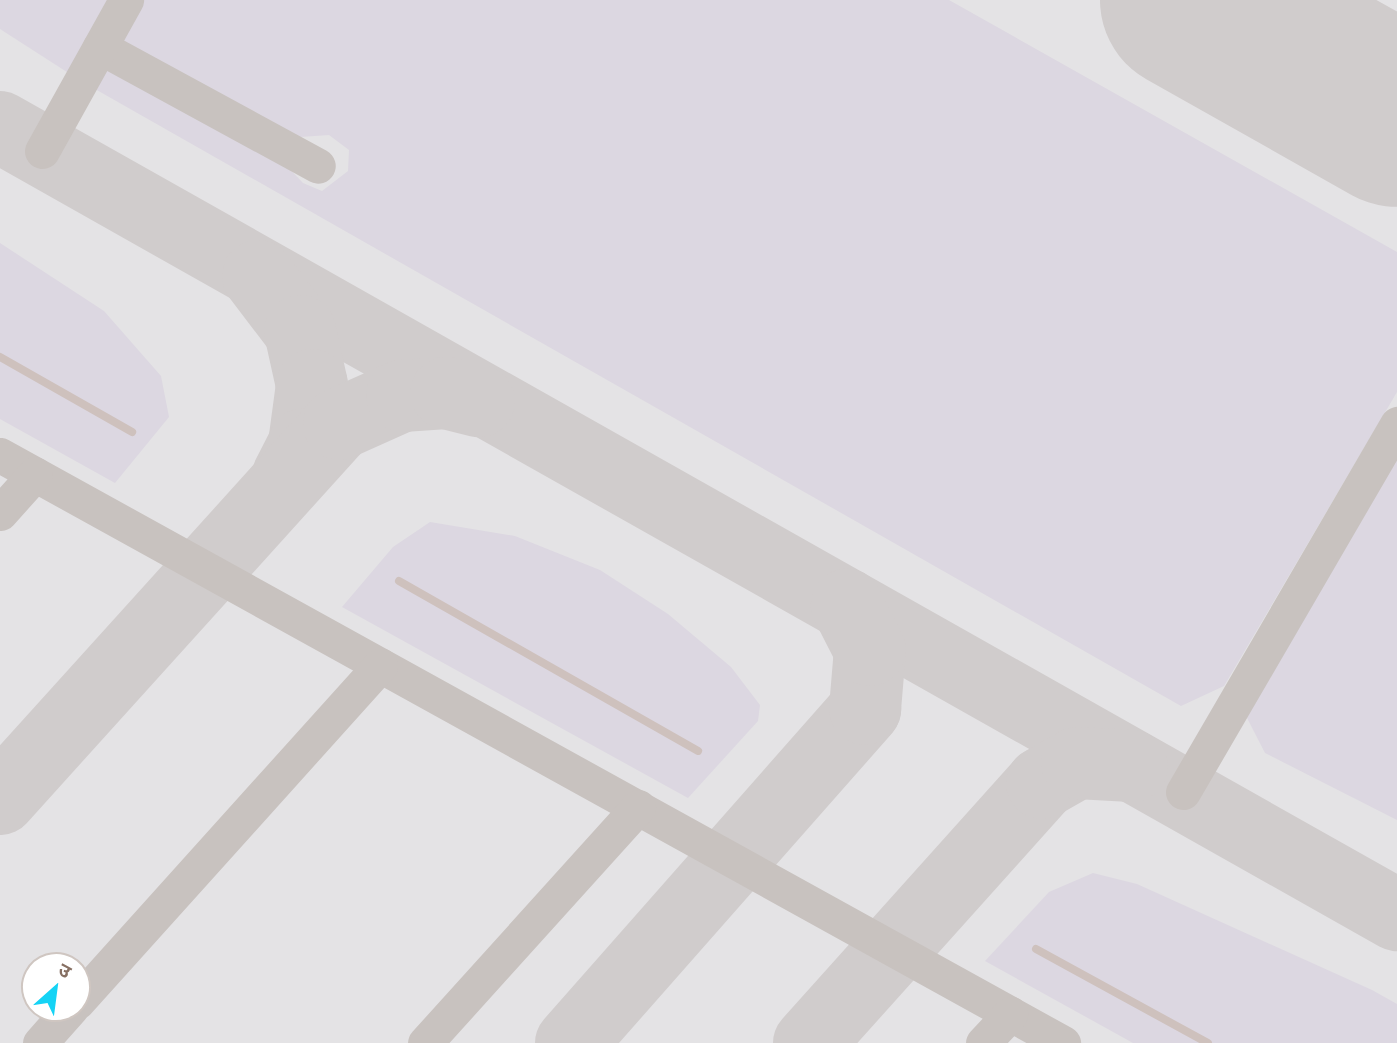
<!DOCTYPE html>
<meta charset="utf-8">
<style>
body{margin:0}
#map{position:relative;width:1397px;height:1043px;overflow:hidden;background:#f3f3f7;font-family:Barlow,"Noto Sans Devanagari",sans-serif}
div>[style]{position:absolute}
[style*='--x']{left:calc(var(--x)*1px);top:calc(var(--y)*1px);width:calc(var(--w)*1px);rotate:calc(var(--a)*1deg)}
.built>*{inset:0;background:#e4e3e5}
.green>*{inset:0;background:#dcd7e1}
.stream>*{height:8px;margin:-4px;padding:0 4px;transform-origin:4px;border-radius:4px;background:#cec1bd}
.taxiway>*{height:72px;margin:-36px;padding:0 36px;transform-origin:36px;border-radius:36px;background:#d0cccc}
.runway>*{height:182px;margin:-91px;padding:0 91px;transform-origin:91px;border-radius:91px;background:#d0cccc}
.minor>*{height:35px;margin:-17.5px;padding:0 17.5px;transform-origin:17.5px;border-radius:17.5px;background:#c8c2bf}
span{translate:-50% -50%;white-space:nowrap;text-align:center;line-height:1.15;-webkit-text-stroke:7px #fff;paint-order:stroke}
.north{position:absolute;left:21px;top:952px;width:70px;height:70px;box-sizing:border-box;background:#fff;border:2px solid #cfc6c1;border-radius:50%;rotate:28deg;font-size:19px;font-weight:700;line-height:28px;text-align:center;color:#877063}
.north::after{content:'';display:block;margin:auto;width:24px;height:32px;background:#15d3f5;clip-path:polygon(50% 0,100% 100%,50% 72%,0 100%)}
</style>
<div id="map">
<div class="built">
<div style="clip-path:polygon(evenodd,0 0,1397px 0,1397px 1043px,0 1043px,0 0,35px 966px,77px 966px,77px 1008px,35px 1008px,35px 966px)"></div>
</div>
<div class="green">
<div style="clip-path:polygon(0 0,111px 0,70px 74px,0 29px)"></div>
<div style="clip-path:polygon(139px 0,949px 0,1397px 252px,1397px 392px,1224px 686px,1181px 706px,95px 89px,101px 67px,285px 164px,303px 183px,322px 191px,348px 171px,349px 150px,329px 135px,300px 137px,114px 42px)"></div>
<div style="clip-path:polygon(0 243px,104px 311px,161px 376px,169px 417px,115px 483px,0 419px)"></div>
<div style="clip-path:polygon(1397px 453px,1397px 820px,1265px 753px,1245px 714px)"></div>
<div style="clip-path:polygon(430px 522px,515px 536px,600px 570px,668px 614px,731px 667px,760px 705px,758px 721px,688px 798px,342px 607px,393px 547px)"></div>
<div style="clip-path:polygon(1093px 873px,1137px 884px,1372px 990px,1397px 1004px,1397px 1043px,1133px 1043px,985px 961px,1049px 892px)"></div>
</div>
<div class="stream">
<div style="--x:0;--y:357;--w:152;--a:29.6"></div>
<div style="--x:399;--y:581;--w:344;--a:29.6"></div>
<div style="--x:1036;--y:949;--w:196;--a:28.7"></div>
</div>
<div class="taxiway">
<div style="--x:0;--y:127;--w:1604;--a:29.43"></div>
<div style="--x:258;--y:276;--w:69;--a:52.6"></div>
<div style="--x:300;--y:331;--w:55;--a:77.5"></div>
<div style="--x:312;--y:385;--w:60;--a:97.7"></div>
<div style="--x:304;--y:444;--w:36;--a:117"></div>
<div style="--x:0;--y:799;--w:506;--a:-47.89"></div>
<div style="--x:339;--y:424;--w:69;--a:-24"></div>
<div style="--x:402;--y:396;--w:44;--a:-3.9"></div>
<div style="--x:446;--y:393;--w:34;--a:14"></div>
<div style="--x:571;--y:1043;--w:445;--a:-48.6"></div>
<div style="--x:865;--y:709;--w:59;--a:-85.2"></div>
<div style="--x:870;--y:650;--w:51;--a:-117.1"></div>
<div style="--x:809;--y:1043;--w:349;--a:-48.1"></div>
<div style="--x:1042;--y:783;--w:40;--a:-29.7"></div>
<div style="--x:1077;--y:763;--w:55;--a:3.1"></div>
</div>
<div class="runway">
<div style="--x:1191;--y:0;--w:236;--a:29.4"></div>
</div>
<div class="minor">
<div style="--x:100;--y:47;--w:248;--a:28.6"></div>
<div style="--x:42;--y:151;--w:173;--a:-60.9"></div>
<div style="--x:0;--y:455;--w:1215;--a:28.95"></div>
<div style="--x:0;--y:513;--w:52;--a:-48.1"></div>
<div style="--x:1183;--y:792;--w:426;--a:-59.8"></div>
<div style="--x:77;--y:1002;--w:453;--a:-48"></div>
<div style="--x:40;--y:1043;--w:47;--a:-48.5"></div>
<div style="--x:425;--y:1043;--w:318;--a:-47.9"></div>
<div style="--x:983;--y:1043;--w:40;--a:-47"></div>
</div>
<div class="north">उ</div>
</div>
